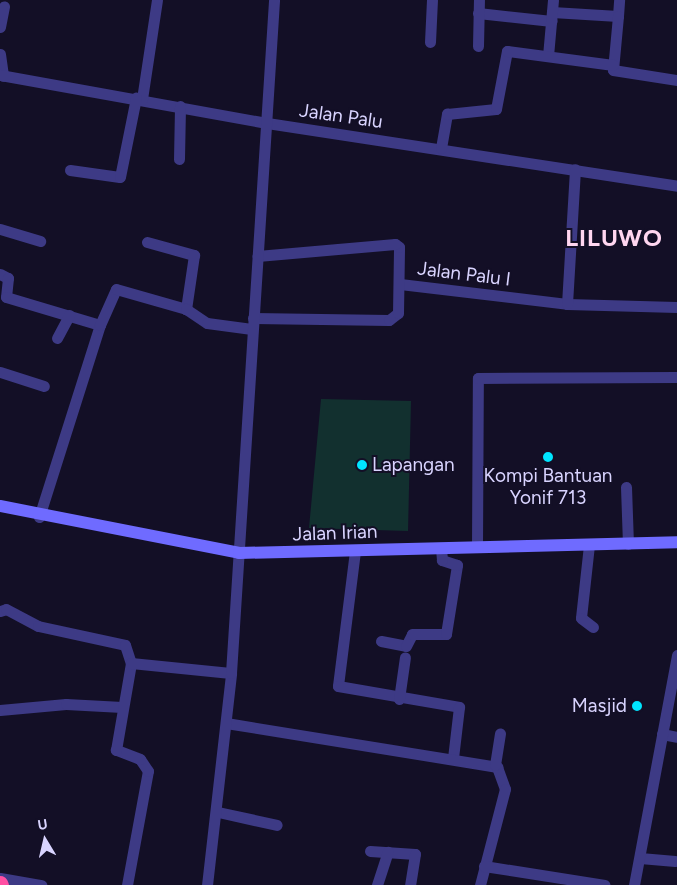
<!DOCTYPE html>
<style>
body{margin:0}
#map{position:relative;width:677px;height:885px;overflow:hidden;background:#130f26;font-family:Figtree,sans-serif}
div>[style]{position:absolute}
[style*='--x']{left:calc(var(--x)*1px);top:calc(var(--y)*1px);width:calc(var(--w)*1px);rotate:calc(var(--a)*1deg)}
.green>*{inset:0;background:#12302f}
.street>*{height:11px;margin:-5.5px;padding:0 5.5px;transform-origin:5.5px;border-radius:5.5px;background:#3d3a85}
.secondary>*{height:12px;margin:-6px;padding:0 6px;transform-origin:6px;border-radius:6px;background:#6f6bff}
.highway>*{height:15px;margin:-7.5px;padding:0 7.5px;transform-origin:7.5px;border-radius:7.5px;background:#ff4fa3}
.dots>*{width:14px;height:14px;translate:-50% -50%;box-sizing:border-box;border:2px solid #130f26;border-radius:50%}
span{translate:-50% -50%;white-space:nowrap;text-align:center;line-height:1.15;-webkit-text-stroke:4px #130f26;paint-order:stroke}
.street-label{font-size:19px;color:#d9d4ff}
.poi-label{font-size:19px;color:#d9d4ff}
.left{translate:0 -50%;text-align:left}
.right{translate:-100% -50%;text-align:right}
.district-label{font-size:24px;color:#ffd6f0;font-weight:700;letter-spacing:1px}
.north{position:absolute;left:20px;top:815px;width:50px;height:50px;-webkit-text-stroke:4px #130f26;paint-order:stroke;rotate:351deg;font-size:14px;font-weight:700;line-height:20px;text-align:center;color:#d9d4ff}
.north::after{content:'';display:block;margin:auto;width:18px;height:22px;background:#d9d4ff;clip-path:polygon(50% 0,100% 100%,50% 72%,0 100%)}
</style>
<div id="map">
<div class="green">
<div style="clip-path:polygon(321px 399px,411px 401px,408px 531px,309px 528px)"></div>
</div>
<div class="street">
<div style="--x:552;--y:12;--w:66;--a:3.5"></div>
<div style="--x:618;--y:16;--w:16;--a:-86"></div>
<div style="--x:478;--y:13;--w:74;--a:6.2"></div>
<div style="--x:618;--y:16;--w:54;--a:95.3"></div>
<div style="--x:613;--y:70;--w:65;--a:8.9"></div>
<div style="--x:0;--y:27;--w:21;--a:-79"></div>
<div style="--x:430;--y:42;--w:42;--a:-87.3"></div>
<div style="--x:478;--y:46;--w:46;--a:-88.8"></div>
<div style="--x:0;--y:54;--w:22;--a:82"></div>
<div style="--x:548;--y:56;--w:56;--a:-84.9"></div>
<div style="--x:0;--y:75;--w:271;--a:10.2"></div>
<div style="--x:267;--y:123;--w:415;--a:8.7"></div>
<div style="--x:142;--y:99;--w:100;--a:-81.4"></div>
<div style="--x:441;--y:148;--w:35;--a:-80"></div>
<div style="--x:447;--y:114;--w:49;--a:-5.8"></div>
<div style="--x:496;--y:109;--w:59;--a:-79.3"></div>
<div style="--x:507;--y:51;--w:107;--a:7.5"></div>
<div style="--x:179;--y:159;--w:53;--a:-88.9"></div>
<div style="--x:70;--y:170;--w:50;--a:8"></div>
<div style="--x:120;--y:177;--w:81;--a:-78.6"></div>
<div style="--x:0;--y:229;--w:42;--a:16.7"></div>
<div style="--x:147;--y:242;--w:49;--a:15.5"></div>
<div style="--x:194;--y:255;--w:55;--a:98.4"></div>
<div style="--x:0;--y:274;--w:9;--a:27"></div>
<div style="--x:8;--y:278;--w:19;--a:96"></div>
<div style="--x:6;--y:297;--w:98;--a:16.6"></div>
<div style="--x:400;--y:284;--w:168;--a:6.8"></div>
<div style="--x:567;--y:304;--w:110;--a:1.6"></div>
<div style="--x:567;--y:304;--w:135;--a:-86.6"></div>
<div style="--x:253;--y:318;--w:136;--a:0.8"></div>
<div style="--x:389;--y:320;--w:11;--a:-38"></div>
<div style="--x:398;--y:313;--w:66;--a:-89.1"></div>
<div style="--x:399;--y:247;--w:5;--a:-143"></div>
<div style="--x:395;--y:244;--w:138;--a:175"></div>
<div style="--x:57;--y:338;--w:26;--a:-62"></div>
<div style="--x:0;--y:372;--w:46;--a:17.7"></div>
<div style="--x:626;--y:487;--w:57;--a:88"></div>
<div style="--x:39;--y:517;--w:201;--a:-72.4"></div>
<div style="--x:100;--y:325;--w:39;--a:-66"></div>
<div style="--x:116;--y:289;--w:73;--a:15.9"></div>
<div style="--x:186;--y:309;--w:25;--a:34"></div>
<div style="--x:207;--y:323;--w:45;--a:7.6"></div>
<div style="--x:589;--y:545;--w:73;--a:96.3"></div>
<div style="--x:581;--y:618;--w:15;--a:37"></div>
<div style="--x:477;--y:546;--w:168;--a:-89.7"></div>
<div style="--x:478;--y:378;--w:199;--a:-0.3"></div>
<div style="--x:355;--y:551;--w:136;--a:97.2"></div>
<div style="--x:338;--y:686;--w:123;--a:9.8"></div>
<div style="--x:459;--y:707;--w:51;--a:96.7"></div>
<div style="--x:0;--y:611;--w:6;--a:-18"></div>
<div style="--x:6;--y:609;--w:36;--a:28"></div>
<div style="--x:38;--y:626;--w:89;--a:12.3"></div>
<div style="--x:125;--y:645;--w:19;--a:72"></div>
<div style="--x:381;--y:641;--w:25;--a:11"></div>
<div style="--x:406;--y:646;--w:13;--a:-63"></div>
<div style="--x:412;--y:634;--w:34;--a:0"></div>
<div style="--x:446;--y:634;--w:70;--a:-80.9"></div>
<div style="--x:457;--y:565;--w:16;--a:-162"></div>
<div style="--x:442;--y:560;--w:12;--a:-95"></div>
<div style="--x:399;--y:699;--w:42;--a:-81.9"></div>
<div style="--x:0;--y:710;--w:66;--a:-5.2"></div>
<div style="--x:66;--y:704;--w:56;--a:3.1"></div>
<div style="--x:226;--y:723;--w:275;--a:9.2"></div>
<div style="--x:497;--y:767;--w:23;--a:70"></div>
<div style="--x:505;--y:789;--w:99;--a:104.6"></div>
<div style="--x:662;--y:734;--w:15;--a:11"></div>
<div style="--x:495;--y:765;--w:32;--a:-81"></div>
<div style="--x:218;--y:812;--w:60;--a:12.4"></div>
<div style="--x:370;--y:851;--w:45;--a:3.8"></div>
<div style="--x:415;--y:854;--w:31;--a:99"></div>
<div style="--x:640;--y:858;--w:35;--a:5"></div>
<div style="--x:484;--y:866;--w:122;--a:8.9"></div>
<div style="--x:0;--y:878;--w:42;--a:9.7"></div>
<div style="--x:127;--y:885;--w:116;--a:-79.6"></div>
<div style="--x:148;--y:771;--w:14;--a:-124"></div>
<div style="--x:140;--y:759;--w:26;--a:-159"></div>
<div style="--x:116;--y:750;--w:88;--a:-80.2"></div>
<div style="--x:131;--y:663;--w:100;--a:5.7"></div>
<div style="--x:207;--y:885;--w:213;--a:-83.5"></div>
<div style="--x:231;--y:673;--w:674;--a:-86.34"></div>
<div style="--x:377;--y:885;--w:35;--a:-72"></div>
<div style="--x:634;--y:885;--w:234;--a:-79.4"></div>
</div>
<div class="secondary">
<div style="--x:0;--y:506;--w:244;--a:11.1"></div>
<div style="--x:239;--y:553;--w:438;--a:-1.4"></div>
</div>
<div class="highway">
<div style="--x:0;--y:883;--w:2;--a:63"></div>
</div>
<div class="dots">
<div style="left:548px;top:457px;background:#00e5ff"></div>
<div style="left:362px;top:465px;background:#00e5ff"></div>
<div style="left:637px;top:706px;background:#00e5ff"></div>
</div>
<div class="street-label">
<span style="left:341px;top:116px;rotate:8deg">Jalan Palu</span>
<span style="left:464px;top:274px;rotate:7deg">Jalan Palu I</span>
<span style="left:335px;top:533px;rotate:-2deg">Jalan Irian</span>
</div>
<div class="poi-label">
<span class="left" style="left:372px;top:465px">Lapangan</span>
<span style="left:548px;top:487px">Kompi Bantuan<br>Yonif 713</span>
<span class="right" style="left:627px;top:706px">Masjid</span>
</div>
<div class="district-label">
<span style="left:614px;top:238px">LILUWO</span>
</div>
<div class="north">U</div>
</div>
